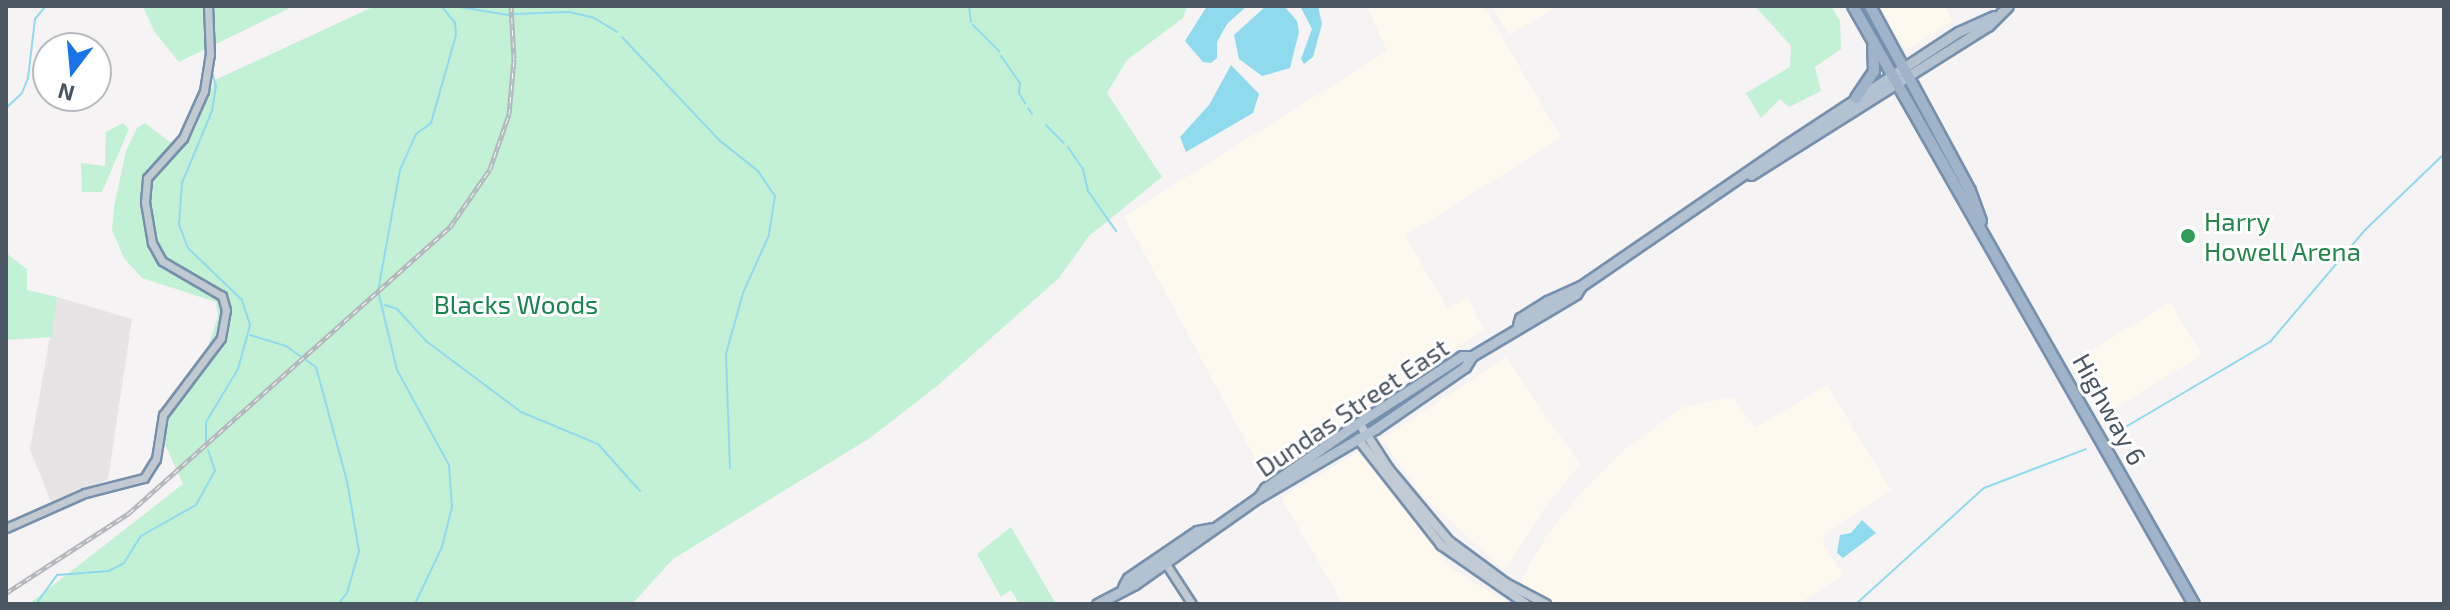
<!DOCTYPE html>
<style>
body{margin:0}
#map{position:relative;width:2450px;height:610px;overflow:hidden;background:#f5f3f3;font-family:"Exo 2",sans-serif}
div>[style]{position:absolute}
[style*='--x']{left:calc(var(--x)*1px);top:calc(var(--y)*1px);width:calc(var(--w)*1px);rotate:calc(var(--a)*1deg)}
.commercial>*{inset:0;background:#fdf9ef}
.education>*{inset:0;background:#e6e4e5}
.green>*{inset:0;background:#c3f1d5}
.water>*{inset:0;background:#90daee}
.stream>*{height:2px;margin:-1px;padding:0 1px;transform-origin:1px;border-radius:1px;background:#90daee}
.roads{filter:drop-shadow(2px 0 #7690ad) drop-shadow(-2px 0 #7690ad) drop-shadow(0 2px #7690ad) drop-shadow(0 -2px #7690ad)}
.tertiary>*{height:7px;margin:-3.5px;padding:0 3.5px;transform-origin:3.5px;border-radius:3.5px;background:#c1cad2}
.secondary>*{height:8px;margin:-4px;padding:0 4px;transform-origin:4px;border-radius:4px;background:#c1cbd6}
.primary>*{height:9px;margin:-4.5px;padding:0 4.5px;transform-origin:4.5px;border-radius:4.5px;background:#b3c2d1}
.trunk>*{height:10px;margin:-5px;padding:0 5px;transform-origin:5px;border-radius:5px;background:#9fb4c9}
.rail>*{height:5px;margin-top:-2.5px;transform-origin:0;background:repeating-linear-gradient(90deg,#fff 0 6px,#b5b8bd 0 12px);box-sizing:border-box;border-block:2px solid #b5b8bd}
.dots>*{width:22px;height:22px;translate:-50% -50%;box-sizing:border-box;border:4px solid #fff;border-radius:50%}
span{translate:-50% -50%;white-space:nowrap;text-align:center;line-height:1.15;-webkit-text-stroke:6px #fff;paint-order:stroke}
.leisure-label{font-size:26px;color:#27864d}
.left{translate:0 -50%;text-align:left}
.park-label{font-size:26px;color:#17864f}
.street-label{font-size:26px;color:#4a5661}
.frame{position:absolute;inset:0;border:8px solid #4a5661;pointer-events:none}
.north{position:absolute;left:32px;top:32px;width:80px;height:80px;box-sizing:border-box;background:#fff;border:2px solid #b7bbc0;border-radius:50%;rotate:196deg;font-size:22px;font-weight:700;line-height:32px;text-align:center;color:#4a5661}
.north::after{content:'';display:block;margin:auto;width:28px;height:36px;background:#1a73e8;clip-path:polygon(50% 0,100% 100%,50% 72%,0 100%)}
</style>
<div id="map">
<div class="commercial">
<div style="clip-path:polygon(1367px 6px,1484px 6px,1561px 138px,1405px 236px,1448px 309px,1467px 297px,1484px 329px,1264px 475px,1124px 216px,1387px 51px)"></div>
<div style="clip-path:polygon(1492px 6px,1559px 6px,1509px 35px)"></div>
<div style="clip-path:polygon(1880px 6px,1944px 6px,1953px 21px,1906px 50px)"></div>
<div style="clip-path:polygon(2170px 302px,2202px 355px,2104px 415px,2072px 362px)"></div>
<div style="clip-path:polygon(1506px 357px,1580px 465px,1543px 510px,1505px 571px,1423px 496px,1381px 439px)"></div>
<div style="clip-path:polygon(1827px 385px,1891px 490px,1826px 533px,1823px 544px,1844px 574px,1798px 604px,1561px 604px,1524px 590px,1522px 578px,1548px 533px,1581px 493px,1625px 448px,1684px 407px,1733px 397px,1755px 428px)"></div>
<div style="clip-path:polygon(1358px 452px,1451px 568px,1510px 604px,1343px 604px,1281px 498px)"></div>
</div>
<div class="education">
<div style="clip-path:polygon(57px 297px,132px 319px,108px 480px,51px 502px,30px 449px)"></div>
</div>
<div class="green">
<div style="clip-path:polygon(143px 6px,294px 6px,179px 62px,154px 31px)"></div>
<div style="clip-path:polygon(375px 6px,1187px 6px,1183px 18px,1127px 60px,1107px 93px,1162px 177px,1089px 236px,1059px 278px,937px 386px,870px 438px,673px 559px,632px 604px,29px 604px,183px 484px,164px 442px,172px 407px,201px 367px,218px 317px,216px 302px,142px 278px,124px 258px,112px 230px,114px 207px,126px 151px,137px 128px,145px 123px,170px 142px,183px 144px,193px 134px,215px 80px)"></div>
<div style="clip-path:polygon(1755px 6px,1831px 6px,1840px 21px,1841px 49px,1815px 67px,1821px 91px,1789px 107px,1780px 99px,1761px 118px,1746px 93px,1790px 67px,1791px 46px)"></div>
<div style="clip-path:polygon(123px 123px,129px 129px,102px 192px,82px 192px,81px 163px,105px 166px,106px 132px)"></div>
<div style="clip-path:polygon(6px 253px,27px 269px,27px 290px,57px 297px,52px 337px,6px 340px)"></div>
<div style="clip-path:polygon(1011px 527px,1056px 604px,1019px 604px,1011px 590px,1001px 597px,977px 554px)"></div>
</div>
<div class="water">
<div style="clip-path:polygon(1207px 6px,1247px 6px,1227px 24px,1217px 42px,1217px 58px,1211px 63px,1203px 62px,1185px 41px)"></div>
<div style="clip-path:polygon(1266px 6px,1284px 6px,1297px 21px,1299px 32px,1290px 68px,1262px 76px,1239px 59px,1234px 35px)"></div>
<div style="clip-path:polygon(1300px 6px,1318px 6px,1322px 24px,1313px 57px,1304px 64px,1301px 59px,1312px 29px)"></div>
<div style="clip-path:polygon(1231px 65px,1259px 94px,1253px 113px,1186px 152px,1180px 137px,1209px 105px)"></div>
<div style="clip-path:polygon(1862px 520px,1876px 533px,1843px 558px,1837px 553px,1840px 535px,1851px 533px)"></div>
</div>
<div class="stream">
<div style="--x:454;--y:6;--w:55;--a:9.5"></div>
<div style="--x:969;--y:6;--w:16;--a:83"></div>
<div style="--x:515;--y:14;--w:54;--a:-2.1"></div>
<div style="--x:569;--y:12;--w:26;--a:13"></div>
<div style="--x:594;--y:18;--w:27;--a:31"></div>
<div style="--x:973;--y:25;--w:37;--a:45"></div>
<div style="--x:622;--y:37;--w:141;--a:46.7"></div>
<div style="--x:719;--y:140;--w:50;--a:38.5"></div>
<div style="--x:758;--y:171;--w:30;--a:56"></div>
<div style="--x:775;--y:196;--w:39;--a:99"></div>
<div style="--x:769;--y:235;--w:64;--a:114.1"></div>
<div style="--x:743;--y:293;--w:63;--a:105.6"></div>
<div style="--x:726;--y:354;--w:114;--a:88"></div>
<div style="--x:1001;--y:56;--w:33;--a:55"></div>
<div style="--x:1020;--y:83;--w:10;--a:96"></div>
<div style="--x:1019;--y:93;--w:12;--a:59"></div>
<div style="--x:6;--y:108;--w:22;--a:-43"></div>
<div style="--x:22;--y:93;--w:16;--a:-68"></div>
<div style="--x:28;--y:78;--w:59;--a:-83.2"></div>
<div style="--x:35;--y:19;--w:17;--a:-50"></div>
<div style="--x:1028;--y:108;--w:7;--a:56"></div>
<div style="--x:1046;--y:125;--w:25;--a:45"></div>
<div style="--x:1068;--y:147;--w:27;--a:56"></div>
<div style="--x:1083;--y:169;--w:23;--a:77"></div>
<div style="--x:1088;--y:191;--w:49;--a:55"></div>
<div style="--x:385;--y:305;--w:13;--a:18"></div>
<div style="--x:397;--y:309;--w:43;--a:47.8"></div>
<div style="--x:426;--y:341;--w:119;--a:36.8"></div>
<div style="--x:521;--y:412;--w:83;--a:22.6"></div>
<div style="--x:598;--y:444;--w:63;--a:48.2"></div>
<div style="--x:250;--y:335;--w:38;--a:17"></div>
<div style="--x:286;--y:346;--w:37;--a:35"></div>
<div style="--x:316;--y:367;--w:118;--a:74.8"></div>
<div style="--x:347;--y:481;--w:71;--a:80.3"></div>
<div style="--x:359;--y:551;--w:44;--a:105.9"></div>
<div style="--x:347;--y:593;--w:14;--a:129"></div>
<div style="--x:2117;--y:432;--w:178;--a:-30.5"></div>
<div style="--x:2270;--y:342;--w:147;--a:-49.7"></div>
<div style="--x:2365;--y:230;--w:110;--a:-43.9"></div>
<div style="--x:206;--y:443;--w:21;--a:-90"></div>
<div style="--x:206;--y:422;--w:62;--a:-58.9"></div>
<div style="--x:238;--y:369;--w:46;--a:-74.7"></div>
<div style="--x:250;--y:325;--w:26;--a:-108"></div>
<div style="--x:242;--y:300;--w:75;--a:-136.1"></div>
<div style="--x:188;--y:248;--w:26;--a:-111"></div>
<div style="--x:179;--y:224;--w:41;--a:-85.8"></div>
<div style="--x:182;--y:183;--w:78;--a:-67.4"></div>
<div style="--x:212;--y:111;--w:24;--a:-81"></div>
<div style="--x:216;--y:87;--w:21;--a:-104"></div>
<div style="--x:36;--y:604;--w:36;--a:-54"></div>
<div style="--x:57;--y:575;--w:52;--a:-4.4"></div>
<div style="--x:109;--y:571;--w:17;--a:-28"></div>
<div style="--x:124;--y:563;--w:32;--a:-58"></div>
<div style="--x:141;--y:536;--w:63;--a:-29.4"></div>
<div style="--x:196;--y:505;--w:39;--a:-61"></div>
<div style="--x:215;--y:471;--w:22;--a:-108"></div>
<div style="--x:415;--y:604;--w:63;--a:-64.7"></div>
<div style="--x:442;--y:547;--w:41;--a:-76"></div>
<div style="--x:452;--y:507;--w:42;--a:-94.1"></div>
<div style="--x:449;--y:465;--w:108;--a:-118.7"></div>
<div style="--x:397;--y:370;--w:81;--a:-103.5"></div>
<div style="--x:378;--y:291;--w:123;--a:-79.7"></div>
<div style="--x:400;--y:170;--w:39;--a:-66"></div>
<div style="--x:416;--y:134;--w:19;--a:-36"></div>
<div style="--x:431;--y:123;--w:91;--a:-74.1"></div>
<div style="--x:456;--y:35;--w:12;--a:-95"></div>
<div style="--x:455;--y:23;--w:19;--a:-129"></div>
<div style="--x:1856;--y:604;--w:173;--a:-42.2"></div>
<div style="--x:1984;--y:488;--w:109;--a:-20.9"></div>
</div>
<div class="roads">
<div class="tertiary">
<div style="--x:6;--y:528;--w:86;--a:-23.9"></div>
<div style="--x:85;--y:493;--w:61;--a:-14.3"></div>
<div style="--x:144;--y:478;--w:22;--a:-58"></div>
<div style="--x:156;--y:459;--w:45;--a:-81"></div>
<div style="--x:163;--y:415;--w:96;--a:-53"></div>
<div style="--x:221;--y:338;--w:28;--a:-80"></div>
<div style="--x:226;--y:310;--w:15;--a:-106"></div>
<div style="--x:222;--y:296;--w:69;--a:-149.7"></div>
<div style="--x:162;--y:261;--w:21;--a:-119"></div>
<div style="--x:152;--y:243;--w:42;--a:-99.7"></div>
<div style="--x:145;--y:202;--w:24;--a:-85"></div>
<div style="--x:147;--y:178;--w:54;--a:-48"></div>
<div style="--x:183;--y:138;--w:51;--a:-65.9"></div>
<div style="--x:204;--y:91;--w:36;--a:-81"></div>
<div style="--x:210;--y:55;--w:49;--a:-92.3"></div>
<div style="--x:1164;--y:561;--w:51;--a:56.9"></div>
</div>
<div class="secondary">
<div style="--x:1359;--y:423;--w:55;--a:56.9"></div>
<div style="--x:1389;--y:469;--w:94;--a:50.2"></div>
<div style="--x:1449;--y:541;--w:71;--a:36.4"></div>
<div style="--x:1506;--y:583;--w:45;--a:27.7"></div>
<div style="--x:1358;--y:439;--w:135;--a:51.9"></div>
<div style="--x:1441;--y:545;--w:103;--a:34.8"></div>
</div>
<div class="primary">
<div style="--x:1751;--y:175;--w:280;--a:-32.2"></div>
<div style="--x:1988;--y:26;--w:28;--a:-45"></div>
<div style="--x:1518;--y:325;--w:7;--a:-74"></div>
<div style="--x:1520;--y:318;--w:32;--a:-32"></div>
<div style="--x:1547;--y:301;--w:37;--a:-24"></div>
<div style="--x:1259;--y:497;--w:11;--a:-56"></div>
<div style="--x:1265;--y:488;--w:105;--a:-34.9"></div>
<div style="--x:1351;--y:428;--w:132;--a:-33"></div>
<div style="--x:1462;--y:356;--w:10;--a:0"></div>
<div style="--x:1123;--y:587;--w:10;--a:-61"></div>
<div style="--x:1128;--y:578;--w:83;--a:-34.3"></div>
<div style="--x:1197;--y:531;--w:15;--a:-11"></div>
<div style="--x:1097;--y:604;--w:43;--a:-27.8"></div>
<div style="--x:1135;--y:584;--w:151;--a:-35.1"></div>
<div style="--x:1259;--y:497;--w:134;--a:-30.4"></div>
<div style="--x:1375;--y:429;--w:109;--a:-34.6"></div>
<div style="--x:1465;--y:367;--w:13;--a:-58"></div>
<div style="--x:1472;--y:356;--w:121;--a:-30.8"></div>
<div style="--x:1576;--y:294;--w:9;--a:-58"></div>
<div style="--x:1581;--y:286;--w:245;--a:-34.5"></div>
<div style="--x:1783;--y:147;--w:209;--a:-33.3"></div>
<div style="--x:1958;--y:32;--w:39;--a:-24"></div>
</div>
<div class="trunk">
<div style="--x:1853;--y:6;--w:688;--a:60.31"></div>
<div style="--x:1870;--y:6;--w:210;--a:61.6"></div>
<div style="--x:1970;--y:191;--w:32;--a:70"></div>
<div style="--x:1856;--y:98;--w:32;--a:-56"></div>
<div style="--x:1874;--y:71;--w:24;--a:-92"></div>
</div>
</div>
<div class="rail">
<div style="--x:6;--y:593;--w:147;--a:-33"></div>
<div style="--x:129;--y:513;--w:430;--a:-41.7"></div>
<div style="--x:450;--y:227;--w:70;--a:-55.4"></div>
<div style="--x:490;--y:169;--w:58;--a:-70.9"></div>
<div style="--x:509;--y:114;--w:55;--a:-84.8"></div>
<div style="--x:514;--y:59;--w:53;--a:-93.2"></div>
</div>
<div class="dots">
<div style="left:2188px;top:236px;background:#2e9e5b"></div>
</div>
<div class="leisure-label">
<span class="left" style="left:2204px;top:236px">Harry<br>Howell Arena</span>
</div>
<div class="park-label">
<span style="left:516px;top:304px">Blacks Woods</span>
</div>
<div class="street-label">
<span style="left:1352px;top:407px;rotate:-34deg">Dundas Street East</span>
<span style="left:2110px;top:409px;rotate:61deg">Highway 6</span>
</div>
<div class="frame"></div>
<div class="north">N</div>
</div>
